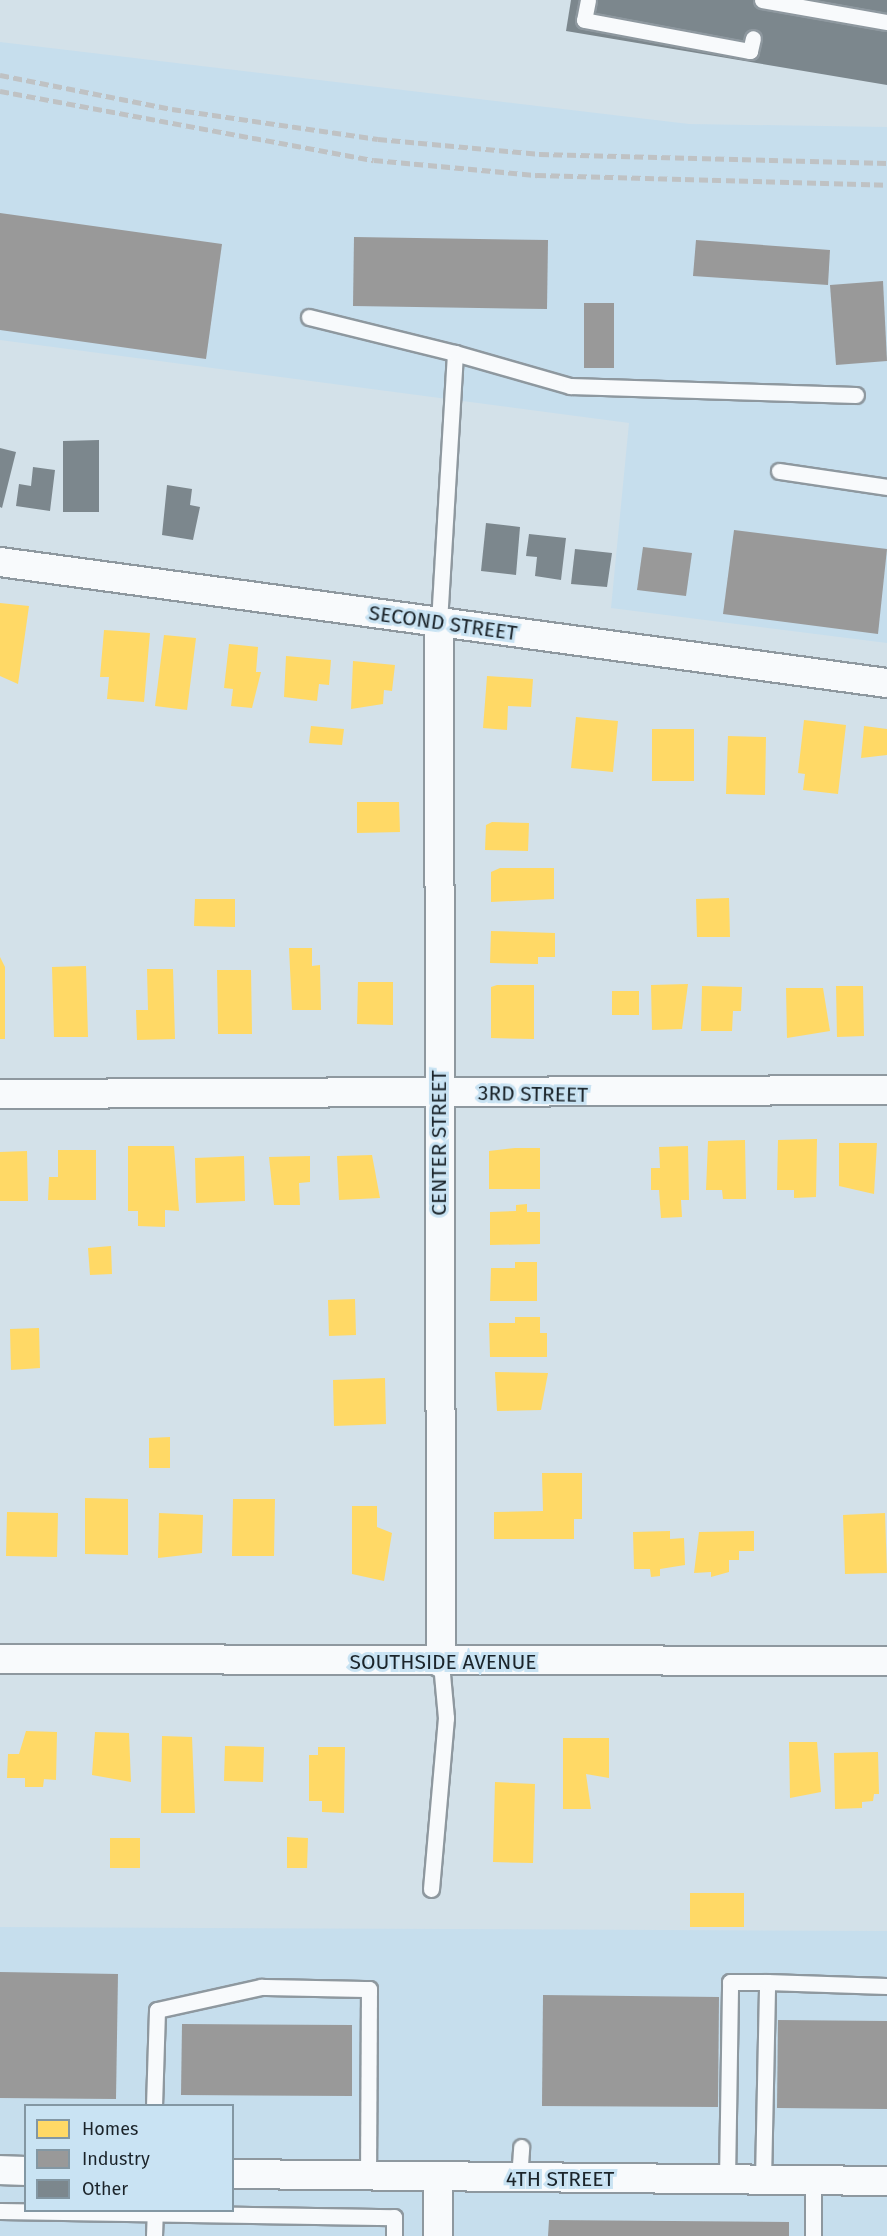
<!DOCTYPE html>
<style>
body{margin:0}
#map{position:relative;width:887px;height:2236px;overflow:hidden;background:#d3e1e9;font-family:"Fira Sans",sans-serif}
div>[style]{position:absolute}
[style*='--x']{left:calc(var(--x)*1px);top:calc(var(--y)*1px);width:calc(var(--w)*1px);rotate:calc(var(--a)*1deg)}
.built>*{inset:0;background:#c6deed}
.homes>*{inset:0;background:#ffd966}
.industry>*{inset:0;background:#999}
.building>*{inset:0;background:#7c878d}
.roads{filter:drop-shadow(2px 0 #8e989f) drop-shadow(-2px 0 #8e989f) drop-shadow(0 2px #8e989f) drop-shadow(0 -2px #8e989f)}
.lane>*{height:15px;margin:-7.5px;padding:0 7.5px;transform-origin:7.5px;border-radius:7.5px;background:#f8fafc}
.street>*{height:28px;margin:-14px;padding:0 14px;transform-origin:14px;border-radius:14px;background:#f8fafc}
.rail>*{height:4.5px;margin-top:-2.25px;transform-origin:0;background:repeating-linear-gradient(90deg,#bfc2c4 0 9px,transparent 0 13.5px)}
span{translate:-50% -50%;white-space:nowrap;text-align:center;line-height:1.15;-webkit-text-stroke:6px #c9e3f3;paint-order:stroke}
.street-label{font-size:21px;color:#1b242a}
.legend{position:absolute;left:24px;top:2104px;width:210px;height:108px;box-sizing:border-box;background:#c9e3f3;border:2px solid #8397a3;margin:0;padding:8px 10px;list-style:none;font-size:18px;color:#1b242a}
.legend li{display:flex;align-items:center;gap:12px;height:30px}
.legend b{width:30px;border:2px solid #8397a3}
</style>
<div id="map">
<div class="built">
<div style="clip-path:polygon(0 42px,689px 124px,887px 127px,887px 643px,611px 608px,629px 423px,0 340px)"></div>
<div style="clip-path:polygon(evenodd,0 1927px,887px 1931px,887px 2236px,0 2236px,0 1927px,26px 2106px,232px 2106px,232px 2210px,26px 2210px,26px 2106px)"></div>
</div>
<div class="homes">
<div style="clip-path:polygon(0 603px,29px 606px,18px 684px,0 676px)"></div>
<div style="clip-path:polygon(104px 630px,150px 633px,144px 702px,107px 699px,109px 677px,100px 677px)"></div>
<div style="clip-path:polygon(164px 635px,196px 638px,187px 710px,155px 706px)"></div>
<div style="clip-path:polygon(229px 644px,258px 647px,256px 672px,261px 672px,252px 708px,231px 706px,233px 689px,224px 688px)"></div>
<div style="clip-path:polygon(286px 656px,331px 660px,329px 685px,319px 684px,317px 701px,284px 697px)"></div>
<div style="clip-path:polygon(353px 661px,395px 665px,392px 691px,384px 690px,383px 704px,351px 709px)"></div>
<div style="clip-path:polygon(487px 676px,533px 679px,531px 707px,508px 706px,507px 730px,483px 728px)"></div>
<div style="clip-path:polygon(576px 717px,618px 721px,613px 772px,571px 768px)"></div>
<div style="clip-path:polygon(804px 720px,846px 725px,838px 794px,803px 790px,805px 774px,798px 773px)"></div>
<div style="clip-path:polygon(311px 726px,344px 729px,342px 745px,309px 743px)"></div>
<div style="clip-path:polygon(864px 726px,887px 729px,887px 755px,861px 758px)"></div>
<div style="clip-path:polygon(652px 729px,694px 729px,694px 781px,652px 781px)"></div>
<div style="clip-path:polygon(728px 736px,766px 737px,765px 795px,726px 794px)"></div>
<div style="clip-path:polygon(357px 802px,399px 802px,400px 832px,357px 833px)"></div>
<div style="clip-path:polygon(492px 822px,529px 823px,528px 851px,485px 850px,486px 825px)"></div>
<div style="clip-path:polygon(500px 868px,554px 868px,554px 899px,491px 902px,491px 872px)"></div>
<div style="clip-path:polygon(729px 898px,730px 937px,697px 937px,696px 899px)"></div>
<div style="clip-path:polygon(195px 899px,235px 899px,235px 927px,194px 926px)"></div>
<div style="clip-path:polygon(491px 931px,555px 933px,555px 957px,538px 957px,538px 964px,490px 963px)"></div>
<div style="clip-path:polygon(289px 948px,312px 948px,312px 966px,320px 965px,321px 1010px,292px 1010px)"></div>
<div style="clip-path:polygon(0 957px,5px 967px,5px 1039px,0 1039px)"></div>
<div style="clip-path:polygon(86px 966px,88px 1037px,54px 1037px,52px 967px)"></div>
<div style="clip-path:polygon(147px 969px,173px 969px,175px 1039px,137px 1040px,136px 1010px,148px 1010px)"></div>
<div style="clip-path:polygon(217px 970px,251px 970px,252px 1034px,218px 1034px)"></div>
<div style="clip-path:polygon(358px 982px,393px 982px,393px 1025px,357px 1024px)"></div>
<div style="clip-path:polygon(688px 984px,682px 1029px,652px 1030px,651px 985px)"></div>
<div style="clip-path:polygon(497px 985px,534px 985px,534px 1039px,491px 1038px,491px 987px)"></div>
<div style="clip-path:polygon(702px 986px,742px 987px,741px 1011px,733px 1011px,732px 1031px,701px 1031px)"></div>
<div style="clip-path:polygon(836px 986px,863px 986px,864px 1036px,837px 1037px)"></div>
<div style="clip-path:polygon(786px 988px,823px 988px,830px 1031px,787px 1038px)"></div>
<div style="clip-path:polygon(612px 991px,639px 991px,639px 1015px,612px 1015px)"></div>
<div style="clip-path:polygon(817px 1139px,816px 1197px,794px 1198px,794px 1190px,777px 1190px,778px 1140px)"></div>
<div style="clip-path:polygon(745px 1140px,746px 1199px,723px 1199px,722px 1190px,706px 1190px,708px 1141px)"></div>
<div style="clip-path:polygon(839px 1143px,877px 1143px,874px 1194px,839px 1186px)"></div>
<div style="clip-path:polygon(128px 1146px,174px 1146px,179px 1211px,165px 1210px,165px 1227px,138px 1226px,138px 1211px,128px 1211px)"></div>
<div style="clip-path:polygon(688px 1146px,689px 1200px,681px 1200px,682px 1217px,661px 1218px,659px 1190px,651px 1190px,651px 1168px,660px 1168px,659px 1147px)"></div>
<div style="clip-path:polygon(515px 1148px,540px 1148px,540px 1189px,489px 1189px,489px 1151px)"></div>
<div style="clip-path:polygon(58px 1150px,96px 1150px,96px 1200px,48px 1200px,49px 1177px,58px 1177px)"></div>
<div style="clip-path:polygon(27px 1151px,28px 1201px,0 1201px,0 1152px)"></div>
<div style="clip-path:polygon(372px 1155px,380px 1198px,339px 1200px,337px 1156px)"></div>
<div style="clip-path:polygon(244px 1156px,245px 1201px,196px 1203px,195px 1158px)"></div>
<div style="clip-path:polygon(310px 1156px,310px 1182px,299px 1183px,300px 1205px,274px 1205px,269px 1157px)"></div>
<div style="clip-path:polygon(527px 1204px,527px 1212px,540px 1212px,540px 1244px,490px 1245px,490px 1212px,516px 1211px,516px 1205px)"></div>
<div style="clip-path:polygon(111px 1246px,112px 1274px,90px 1275px,88px 1248px)"></div>
<div style="clip-path:polygon(515px 1262px,537px 1262px,537px 1301px,490px 1301px,491px 1268px,515px 1268px)"></div>
<div style="clip-path:polygon(355px 1299px,356px 1335px,329px 1336px,328px 1300px)"></div>
<div style="clip-path:polygon(515px 1317px,540px 1317px,540px 1333px,547px 1333px,547px 1357px,490px 1357px,489px 1323px,515px 1323px)"></div>
<div style="clip-path:polygon(39px 1328px,40px 1368px,11px 1370px,10px 1329px)"></div>
<div style="clip-path:polygon(495px 1372px,548px 1373px,541px 1410px,497px 1411px)"></div>
<div style="clip-path:polygon(385px 1378px,386px 1424px,334px 1426px,333px 1380px)"></div>
<div style="clip-path:polygon(170px 1437px,170px 1468px,149px 1468px,149px 1438px)"></div>
<div style="clip-path:polygon(542px 1473px,582px 1473px,582px 1519px,574px 1519px,574px 1539px,494px 1539px,494px 1512px,543px 1511px)"></div>
<div style="clip-path:polygon(85px 1498px,128px 1499px,128px 1555px,85px 1554px)"></div>
<div style="clip-path:polygon(233px 1499px,275px 1499px,274px 1556px,232px 1556px)"></div>
<div style="clip-path:polygon(352px 1506px,377px 1506px,377px 1527px,392px 1533px,384px 1581px,352px 1574px)"></div>
<div style="clip-path:polygon(7px 1512px,58px 1513px,57px 1557px,6px 1556px)"></div>
<div style="clip-path:polygon(159px 1513px,203px 1515px,202px 1553px,158px 1558px)"></div>
<div style="clip-path:polygon(885px 1513px,887px 1573px,845px 1574px,843px 1515px)"></div>
<div style="clip-path:polygon(670px 1531px,670px 1539px,684px 1538px,685px 1565px,660px 1569px,660px 1576px,651px 1577px,650px 1569px,634px 1569px,633px 1532px)"></div>
<div style="clip-path:polygon(754px 1531px,754px 1551px,739px 1551px,739px 1560px,729px 1560px,729px 1572px,711px 1577px,711px 1572px,694px 1573px,699px 1532px)"></div>
<div style="clip-path:polygon(26px 1731px,57px 1732px,56px 1780px,44px 1779px,43px 1787px,25px 1787px,25px 1778px,7px 1778px,8px 1754px,19px 1754px)"></div>
<div style="clip-path:polygon(95px 1732px,129px 1733px,131px 1782px,92px 1775px)"></div>
<div style="clip-path:polygon(162px 1736px,192px 1737px,195px 1813px,161px 1813px)"></div>
<div style="clip-path:polygon(563px 1738px,609px 1738px,609px 1778px,586px 1774px,591px 1809px,563px 1809px)"></div>
<div style="clip-path:polygon(789px 1742px,817px 1742px,821px 1792px,790px 1798px)"></div>
<div style="clip-path:polygon(225px 1746px,264px 1747px,263px 1782px,224px 1781px)"></div>
<div style="clip-path:polygon(318px 1747px,345px 1747px,344px 1813px,322px 1812px,322px 1801px,309px 1801px,309px 1755px,318px 1755px)"></div>
<div style="clip-path:polygon(878px 1752px,879px 1794px,874px 1794px,873px 1801px,862px 1802px,862px 1808px,835px 1809px,834px 1753px)"></div>
<div style="clip-path:polygon(495px 1782px,535px 1784px,533px 1863px,493px 1862px)"></div>
<div style="clip-path:polygon(287px 1837px,308px 1838px,307px 1868px,287px 1868px)"></div>
<div style="clip-path:polygon(110px 1838px,140px 1838px,140px 1868px,110px 1868px)"></div>
<div style="clip-path:polygon(690px 1893px,744px 1893px,744px 1927px,690px 1927px)"></div>
</div>
<div class="industry">
<div style="clip-path:polygon(0 213px,222px 244px,206px 359px,0 330px)"></div>
<div style="clip-path:polygon(354px 237px,548px 240px,547px 309px,353px 306px)"></div>
<div style="clip-path:polygon(696px 240px,830px 250px,828px 285px,693px 276px)"></div>
<div style="clip-path:polygon(883px 281px,887px 361px,836px 365px,830px 285px)"></div>
<div style="clip-path:polygon(584px 303px,614px 303px,614px 368px,584px 368px)"></div>
<div style="clip-path:polygon(734px 530px,887px 549px,878px 634px,723px 614px)"></div>
<div style="clip-path:polygon(643px 547px,692px 553px,686px 596px,637px 590px)"></div>
<div style="clip-path:polygon(0 1972px,118px 1974px,116px 2099px,0 2098px)"></div>
<div style="clip-path:polygon(543px 1995px,719px 1997px,718px 2107px,542px 2106px)"></div>
<div style="clip-path:polygon(778px 2020px,887px 2021px,887px 2109px,777px 2108px)"></div>
<div style="clip-path:polygon(182px 2024px,352px 2025px,352px 2096px,181px 2095px)"></div>
<div style="clip-path:polygon(549px 2220px,789px 2222px,789px 2236px,548px 2236px)"></div>
</div>
<div class="building">
<div style="clip-path:polygon(571px 0,887px 0,887px 85px,566px 31px)"></div>
<div style="clip-path:polygon(99px 440px,99px 512px,63px 512px,63px 441px)"></div>
<div style="clip-path:polygon(0 448px,16px 452px,2px 508px,0 507px)"></div>
<div style="clip-path:polygon(33px 467px,55px 470px,50px 511px,16px 506px,19px 484px,31px 486px)"></div>
<div style="clip-path:polygon(167px 485px,192px 489px,190px 505px,200px 507px,193px 540px,162px 535px)"></div>
<div style="clip-path:polygon(486px 523px,520px 527px,516px 575px,481px 571px)"></div>
<div style="clip-path:polygon(529px 534px,566px 538px,561px 580px,535px 576px,537px 557px,526px 556px)"></div>
<div style="clip-path:polygon(575px 549px,612px 553px,607px 587px,571px 584px)"></div>
</div>
<div class="roads">
<div class="lane">
<div style="--x:588;--y:0;--w:20;--a:101"></div>
<div style="--x:584;--y:20;--w:169;--a:10.6"></div>
<div style="--x:750;--y:51;--w:13;--a:-77"></div>
<div style="--x:762;--y:0;--w:127;--a:10"></div>
<div style="--x:309;--y:317;--w:150;--a:13.9"></div>
<div style="--x:455;--y:353;--w:270;--a:93.4"></div>
<div style="--x:455;--y:353;--w:120;--a:16"></div>
<div style="--x:570;--y:386;--w:286;--a:1.8"></div>
<div style="--x:779;--y:471;--w:109;--a:8.4"></div>
<div style="--x:431;--y:1889;--w:172;--a:-85"></div>
<div style="--x:446;--y:1718;--w:55;--a:-95.2"></div>
<div style="--x:154;--y:2106;--w:96;--a:-88.2"></div>
<div style="--x:157;--y:2010;--w:107;--a:-12.5"></div>
<div style="--x:261;--y:1987;--w:108;--a:1.1"></div>
<div style="--x:369;--y:1989;--w:188;--a:90.3"></div>
<div style="--x:519;--y:2179;--w:32;--a:-86"></div>
<div style="--x:727;--y:2180;--w:198;--a:-89.1"></div>
<div style="--x:730;--y:1982;--w:37;--a:0"></div>
<div style="--x:763;--y:2180;--w:198;--a:-88.8"></div>
<div style="--x:767;--y:1982;--w:120;--a:1.9"></div>
<div style="--x:813;--y:2181;--w:55;--a:90"></div>
<div style="--x:0;--y:2211;--w:394;--a:0.9"></div>
<div style="--x:394;--y:2217;--w:19;--a:90"></div>
<div style="--x:154;--y:2236;--w:23;--a:-88"></div>
</div>
<div class="street">
<div style="--x:0;--y:562;--w:895;--a:7.77"></div>
<div style="--x:439;--y:623;--w:1040;--a:89.89"></div>
<div style="--x:0;--y:1094;--w:887;--a:-0.26"></div>
<div style="--x:0;--y:1659;--w:887;--a:0.13"></div>
<div style="--x:0;--y:2170;--w:26;--a:2"></div>
<div style="--x:232;--y:2174;--w:655;--a:0.61"></div>
<div style="--x:438;--y:2178;--w:58;--a:90"></div>
</div>
</div>
<div class="rail">
<div style="--x:0;--y:75;--w:175;--a:11.2"></div>
<div style="--x:172;--y:109;--w:208;--a:8.3"></div>
<div style="--x:378;--y:139;--w:163;--a:5.3"></div>
<div style="--x:540;--y:154;--w:347;--a:1.5"></div>
<div style="--x:0;--y:91;--w:380;--a:10.5"></div>
<div style="--x:374;--y:160;--w:164;--a:5.3"></div>
<div style="--x:537;--y:175;--w:350;--a:1.6"></div>
</div>
<div class="street-label">
<span style="left:443px;top:623px;rotate:8deg">SECOND STREET</span>
<span style="left:533px;top:1094px;rotate:1deg">3RD STREET</span>
<span style="left:439px;top:1143px;rotate:-90deg">CENTER STREET</span>
<span style="left:443px;top:1662px">SOUTHSIDE AVENUE</span>
<span style="left:560px;top:2179px">4TH STREET</span>
</div>
<ul class="legend">
<li><b style="height:16px;background:#ffd966"></b>Homes</li>
<li><b style="height:16px;background:#999"></b>Industry</li>
<li><b style="height:16px;background:#7c878d"></b>Other</li>
</ul>
</div>
